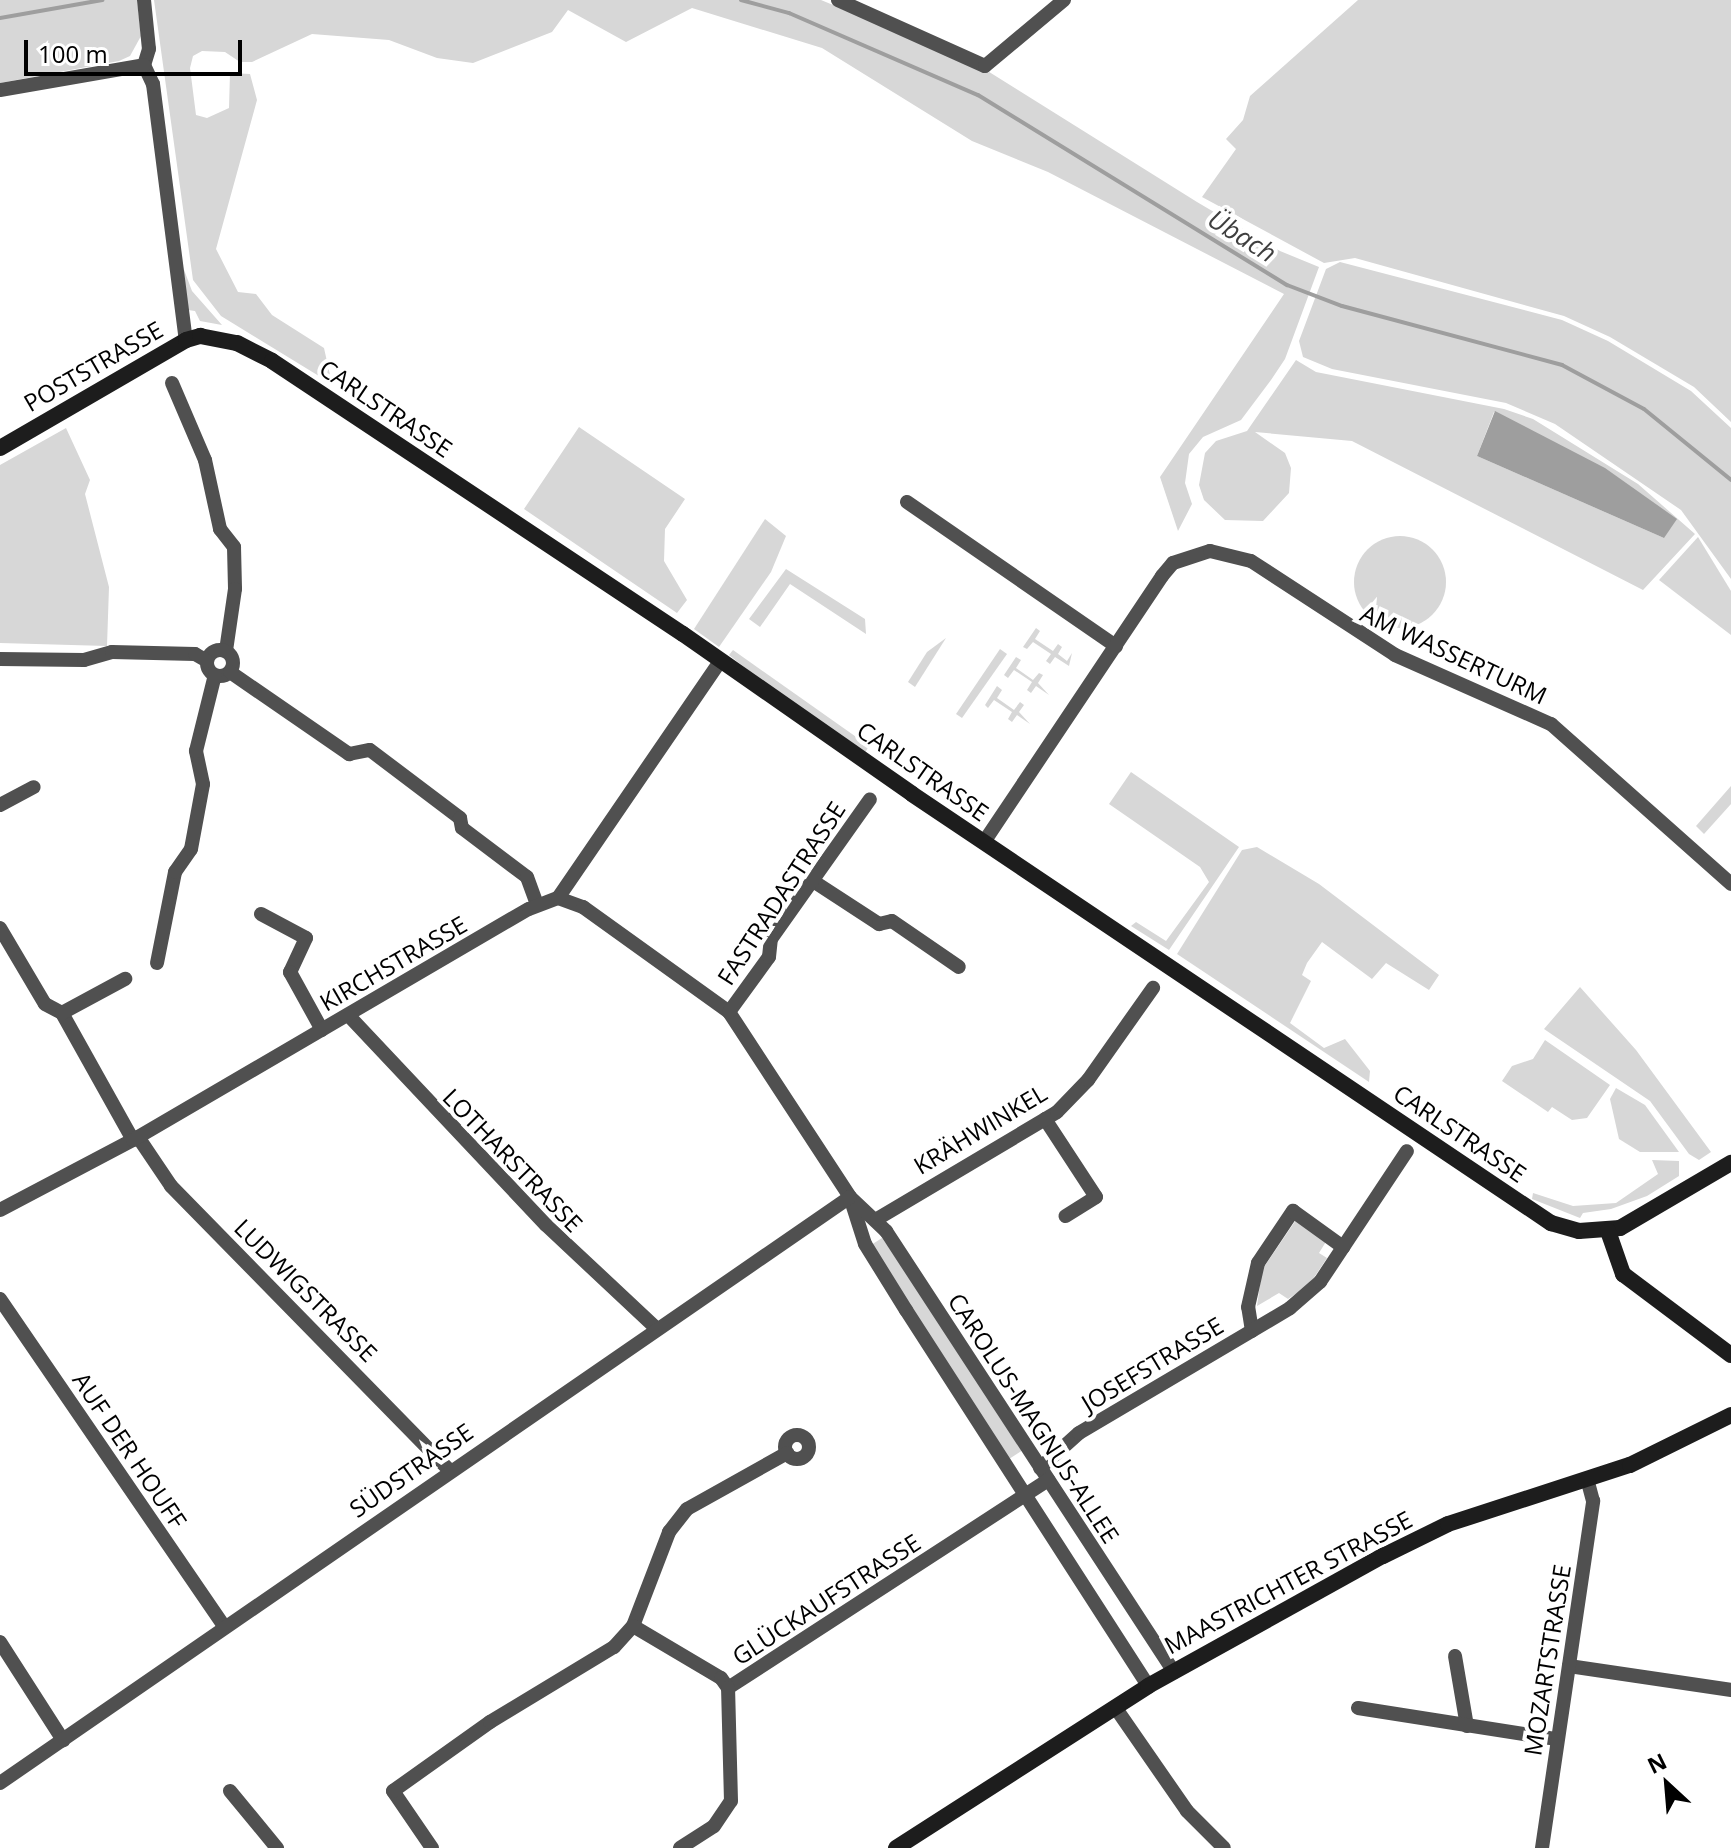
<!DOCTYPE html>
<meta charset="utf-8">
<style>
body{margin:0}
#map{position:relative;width:1731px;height:1848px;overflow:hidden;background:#fff;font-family:"Open Sans",sans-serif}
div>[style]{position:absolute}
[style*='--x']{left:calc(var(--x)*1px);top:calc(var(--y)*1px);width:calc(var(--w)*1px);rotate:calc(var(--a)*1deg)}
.green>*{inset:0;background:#d7d7d7}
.round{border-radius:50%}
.water>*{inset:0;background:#9e9e9e}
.stream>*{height:4px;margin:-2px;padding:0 2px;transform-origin:2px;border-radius:2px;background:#9e9e9e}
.street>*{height:14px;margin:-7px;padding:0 7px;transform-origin:7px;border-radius:7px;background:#505050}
.street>.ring{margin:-7px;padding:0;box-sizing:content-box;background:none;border:14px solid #505050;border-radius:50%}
.secondary>*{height:16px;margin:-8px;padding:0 8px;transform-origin:8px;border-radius:8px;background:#1d1d1d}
span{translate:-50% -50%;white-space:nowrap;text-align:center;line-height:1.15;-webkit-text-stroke:8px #fff;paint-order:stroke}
.street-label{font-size:24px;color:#000}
.water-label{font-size:26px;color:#3f3f3f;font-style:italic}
.north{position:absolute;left:1627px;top:1744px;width:80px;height:80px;-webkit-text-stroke:6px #fff;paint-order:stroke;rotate:334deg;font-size:22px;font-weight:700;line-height:32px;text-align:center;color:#000}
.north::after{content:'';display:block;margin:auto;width:28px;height:36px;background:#000;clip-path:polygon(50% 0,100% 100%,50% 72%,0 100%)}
.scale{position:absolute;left:24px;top:40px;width:218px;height:36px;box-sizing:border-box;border:4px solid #000;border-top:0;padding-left:10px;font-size:24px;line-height:28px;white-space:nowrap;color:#000;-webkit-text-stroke:6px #fff;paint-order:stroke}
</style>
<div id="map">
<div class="green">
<div style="clip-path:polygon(0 0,137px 0,141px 36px,130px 56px,119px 61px,0 83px)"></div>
<div style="clip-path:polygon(154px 0,821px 0,978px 65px,1197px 202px,1280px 251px,1319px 267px,1285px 359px,1271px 380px,1241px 420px,1203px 437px,1189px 454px,1185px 483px,1192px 504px,1178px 531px,1160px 477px,1284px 294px,1048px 172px,972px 141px,822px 48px,692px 8px,626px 42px,568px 10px,552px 32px,473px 63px,437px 58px,389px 40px,312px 34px,252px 62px,240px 62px,225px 52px,202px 51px,193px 56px,190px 68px,196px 115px,207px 118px,229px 108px,230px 73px,250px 74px,257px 100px,216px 249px,238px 292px,256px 294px,272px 315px,324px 348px,332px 384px,221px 316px,193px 280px)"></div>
<div style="clip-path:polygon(1358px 0,1731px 0,1731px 422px,1694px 387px,1610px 337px,1564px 316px,1355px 258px,1324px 263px,1202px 197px,1236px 149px,1226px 139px,1243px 120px,1250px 96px)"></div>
<div style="clip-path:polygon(1340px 262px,1562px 320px,1608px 341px,1691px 391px,1731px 428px,1731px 579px,1681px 510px,1555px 424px,1506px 403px,1332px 369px,1303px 357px,1299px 341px,1326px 269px)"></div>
<div style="clip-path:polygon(183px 267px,192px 291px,222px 325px,200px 321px,195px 311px,188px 310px)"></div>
<div style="clip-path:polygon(evenodd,1296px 360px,1316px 372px,1504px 409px,1533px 419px,1638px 484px,1695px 534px,1643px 590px,1352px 441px,1255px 432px,1285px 453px,1291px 468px,1289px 493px,1263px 521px,1225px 520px,1204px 500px,1199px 485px,1205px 453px,1216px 441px,1247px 431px,1296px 360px,1494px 412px,1495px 412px,1664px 538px,1477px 456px,1494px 412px)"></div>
<div style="clip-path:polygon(579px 427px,685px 499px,665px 529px,664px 561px,687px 600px,677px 613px,524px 509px)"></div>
<div style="clip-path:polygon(66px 428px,90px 480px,85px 494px,109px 587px,107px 646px,0 643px,0 465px)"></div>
<div style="clip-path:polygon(765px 519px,786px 536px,771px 572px,719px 647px,694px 629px)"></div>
<div class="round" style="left:1354px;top:536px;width:92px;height:92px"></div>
<div style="clip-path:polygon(1698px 537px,1731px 591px,1731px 635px,1659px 580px)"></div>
<div style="clip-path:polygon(786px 569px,865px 619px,866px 634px,790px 584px,760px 627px,749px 619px)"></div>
<div style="clip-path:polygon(1036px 628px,1040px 631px,1035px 639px,1053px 651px,1058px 644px,1062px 647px,1058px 654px,1067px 661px,1072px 653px,1069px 666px,1055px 657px,1050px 664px,1046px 661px,1051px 654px,1033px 642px,1027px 649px,1023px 647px)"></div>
<div style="clip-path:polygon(946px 638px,915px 687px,908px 682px,927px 652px)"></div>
<div style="clip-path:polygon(1000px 649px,1007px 654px,962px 718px,956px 714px)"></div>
<div style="clip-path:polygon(733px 650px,869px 746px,865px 753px,778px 694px,729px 655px)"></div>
<div style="clip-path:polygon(1016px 657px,1021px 660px,1016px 668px,1033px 680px,1039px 673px,1043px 675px,1038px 683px,1049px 695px,1036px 686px,1031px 693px,1027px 690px,1032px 682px,1014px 670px,1008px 678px,1004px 675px)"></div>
<div style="clip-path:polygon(997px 686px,1002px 690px,997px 698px,1014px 710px,1020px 702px,1024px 705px,1019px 712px,1030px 724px,1017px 715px,1012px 722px,1008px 719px,1012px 712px,994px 700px,988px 708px,985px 705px)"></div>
<div style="clip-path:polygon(1131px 772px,1239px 847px,1169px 950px,1131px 926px,1136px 922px,1166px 941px,1209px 882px,1200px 867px,1109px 804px)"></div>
<div style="clip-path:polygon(1731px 786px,1731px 804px,1704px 834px,1696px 826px)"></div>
<div style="clip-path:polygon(1257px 847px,1319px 884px,1439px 975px,1429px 990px,1386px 963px,1372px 979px,1322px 942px,1307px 963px,1302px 975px,1311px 981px,1290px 1023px,1324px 1048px,1345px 1039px,1370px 1071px,1369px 1082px,1177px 954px,1242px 850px)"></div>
<div style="clip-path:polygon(1580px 987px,1636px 1050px,1711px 1152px,1699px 1160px,1689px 1154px,1650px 1101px,1544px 1029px)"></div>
<div style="clip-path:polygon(1545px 1040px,1610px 1085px,1587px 1118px,1572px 1120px,1552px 1107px,1548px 1112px,1502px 1081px,1512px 1066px,1533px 1059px)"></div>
<div style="clip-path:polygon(1616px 1088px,1645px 1105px,1679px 1152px,1640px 1152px,1619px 1139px,1610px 1099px)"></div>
<div style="clip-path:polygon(1652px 1160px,1679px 1161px,1679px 1176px,1647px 1196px,1611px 1209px,1583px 1213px,1580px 1218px,1532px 1199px,1533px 1193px,1573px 1206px,1616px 1203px,1658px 1174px)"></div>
<div style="clip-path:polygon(1296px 1220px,1327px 1240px,1319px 1253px,1327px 1258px,1309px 1285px,1288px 1299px,1279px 1293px,1257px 1306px,1262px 1270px)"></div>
<div style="clip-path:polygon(882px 1238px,899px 1261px,1023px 1450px,1009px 1459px,871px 1245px)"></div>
</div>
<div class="water">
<div style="clip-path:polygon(1495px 411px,1605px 468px,1677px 519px,1664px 538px,1477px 456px)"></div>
</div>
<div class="stream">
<div style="--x:741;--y:0;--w:50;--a:15.2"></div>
<div style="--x:789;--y:13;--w:206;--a:23.5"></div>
<div style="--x:978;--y:95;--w:363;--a:31.6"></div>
<div style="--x:1287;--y:285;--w:59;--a:20.9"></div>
<div style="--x:1342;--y:306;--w:228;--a:15"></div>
<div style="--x:1562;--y:365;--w:93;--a:28.2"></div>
<div style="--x:1644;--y:409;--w:112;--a:39.2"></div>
<div style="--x:0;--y:18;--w:104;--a:-10"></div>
</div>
<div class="street">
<div style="--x:144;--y:0;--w:49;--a:84.2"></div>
<div style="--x:149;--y:49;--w:17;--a:107"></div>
<div style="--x:144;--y:65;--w:21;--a:65"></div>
<div style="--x:153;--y:84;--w:258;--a:82.7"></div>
<div style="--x:838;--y:0;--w:161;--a:24.2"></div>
<div style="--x:985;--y:66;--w:103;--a:-39.9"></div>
<div style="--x:0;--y:90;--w:146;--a:-9.8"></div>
<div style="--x:172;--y:383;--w:84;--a:66.8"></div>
<div style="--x:205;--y:460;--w:71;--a:77.7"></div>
<div style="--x:220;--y:529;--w:23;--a:52"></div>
<div style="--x:234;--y:547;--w:42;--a:88.6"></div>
<div style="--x:235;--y:589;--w:63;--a:98.3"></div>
<div style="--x:907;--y:502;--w:254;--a:34.6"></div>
<div class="ring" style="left:207px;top:650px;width:12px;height:12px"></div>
<div style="--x:0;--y:659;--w:84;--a:0.7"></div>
<div style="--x:84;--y:660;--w:29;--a:-16"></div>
<div style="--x:112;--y:652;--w:83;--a:1.4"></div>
<div style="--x:195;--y:654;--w:14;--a:30"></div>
<div style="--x:230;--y:672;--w:145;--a:34.6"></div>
<div style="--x:349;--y:754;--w:21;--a:-11"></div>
<div style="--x:370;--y:750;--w:113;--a:37.1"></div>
<div style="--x:460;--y:818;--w:10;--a:79"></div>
<div style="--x:462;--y:828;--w:81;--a:37"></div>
<div style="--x:527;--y:877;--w:30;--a:70"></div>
<div style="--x:0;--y:805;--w:38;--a:-28"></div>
<div style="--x:984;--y:842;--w:320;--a:-56.2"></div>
<div style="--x:1162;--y:576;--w:17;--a:-50"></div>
<div style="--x:1173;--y:563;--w:39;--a:-18"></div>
<div style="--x:1210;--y:551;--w:42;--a:13.7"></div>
<div style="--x:1251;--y:561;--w:172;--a:33.1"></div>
<div style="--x:1395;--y:655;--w:171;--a:23.9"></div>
<div style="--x:1551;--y:724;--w:241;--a:41.6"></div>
<div style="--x:813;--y:881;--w:79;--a:33.1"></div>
<div style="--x:879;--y:924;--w:13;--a:-13"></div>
<div style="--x:892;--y:921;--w:81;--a:34.5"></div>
<div style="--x:558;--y:898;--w:27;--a:20"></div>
<div style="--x:583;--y:907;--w:180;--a:35.7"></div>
<div style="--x:729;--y:1012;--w:221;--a:56.8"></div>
<div style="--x:850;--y:1197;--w:49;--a:72.3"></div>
<div style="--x:865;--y:1244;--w:78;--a:58.2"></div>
<div style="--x:906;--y:1310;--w:447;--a:57.2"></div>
<div style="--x:261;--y:914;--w:51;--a:28.1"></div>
<div style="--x:306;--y:938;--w:38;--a:115"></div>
<div style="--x:290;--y:972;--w:66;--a:61.1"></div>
<div style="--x:0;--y:928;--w:88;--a:59.4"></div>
<div style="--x:45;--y:1004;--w:19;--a:28"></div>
<div style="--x:62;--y:1013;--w:145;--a:60.8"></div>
<div style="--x:157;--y:963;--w:93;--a:-78.8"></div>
<div style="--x:175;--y:872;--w:28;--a:-55"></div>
<div style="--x:191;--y:849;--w:66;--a:-79.5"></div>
<div style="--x:203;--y:784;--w:34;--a:-102"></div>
<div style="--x:196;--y:751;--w:78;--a:-76"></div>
<div style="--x:729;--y:1012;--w:68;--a:-54"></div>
<div style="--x:769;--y:957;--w:18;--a:-84"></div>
<div style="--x:771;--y:939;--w:171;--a:-54.7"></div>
<div style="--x:62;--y:1013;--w:72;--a:-28.4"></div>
<div style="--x:349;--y:1016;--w:287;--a:46.7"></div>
<div style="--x:546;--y:1225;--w:149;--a:43.1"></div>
<div style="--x:1045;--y:1119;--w:93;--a:56.8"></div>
<div style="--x:1096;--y:1197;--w:36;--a:148"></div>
<div style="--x:138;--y:1137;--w:59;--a:56"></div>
<div style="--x:171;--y:1186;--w:397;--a:45.6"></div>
<div style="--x:850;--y:1197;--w:50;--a:43.4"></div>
<div style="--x:886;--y:1231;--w:527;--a:56.85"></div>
<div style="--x:0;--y:1210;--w:150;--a:-27.8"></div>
<div style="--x:133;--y:1140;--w:458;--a:-30.3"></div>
<div style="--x:529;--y:909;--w:31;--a:-21"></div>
<div style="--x:558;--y:898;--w:287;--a:-55.6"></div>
<div style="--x:877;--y:1219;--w:209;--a:-30.7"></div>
<div style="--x:1057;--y:1112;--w:45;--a:-45.9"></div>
<div style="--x:1088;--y:1080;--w:113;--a:-54.8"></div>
<div style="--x:0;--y:1299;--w:395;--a:55.6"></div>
<div style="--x:1252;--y:1331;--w:24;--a:-99"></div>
<div style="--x:1248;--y:1307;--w:45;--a:-77.2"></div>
<div style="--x:1258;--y:1263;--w:63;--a:-56.1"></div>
<div style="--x:1293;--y:1211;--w:62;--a:35.8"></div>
<div class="ring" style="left:785px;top:1435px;width:10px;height:10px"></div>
<div style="--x:1040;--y:1468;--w:52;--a:-41.9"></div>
<div style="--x:1079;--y:1433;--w:245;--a:-30.6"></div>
<div style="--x:1290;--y:1308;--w:40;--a:-41"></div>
<div style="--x:1320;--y:1282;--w:157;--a:-56.4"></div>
<div style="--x:633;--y:1626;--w:101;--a:-69"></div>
<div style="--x:669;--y:1532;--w:29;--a:-52"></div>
<div style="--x:687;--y:1509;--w:115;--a:-29.2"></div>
<div style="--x:0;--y:1642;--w:117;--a:57.3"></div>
<div style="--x:1455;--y:1656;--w:71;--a:80.3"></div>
<div style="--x:1569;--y:1666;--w:164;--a:8.4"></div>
<div style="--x:728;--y:1688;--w:382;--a:-33"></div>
<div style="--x:1115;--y:1707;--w:126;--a:55.3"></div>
<div style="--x:1187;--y:1811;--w:52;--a:45"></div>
<div style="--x:1358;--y:1708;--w:201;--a:8.9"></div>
<div style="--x:0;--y:1783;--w:1032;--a:-34.58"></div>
<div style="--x:230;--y:1791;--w:74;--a:50.5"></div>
<div style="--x:432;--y:1848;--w:69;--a:-124.4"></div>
<div style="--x:393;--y:1791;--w:119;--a:-35.4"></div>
<div style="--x:490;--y:1722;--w:145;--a:-31.2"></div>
<div style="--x:614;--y:1647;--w:28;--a:-48"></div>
<div style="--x:633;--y:1626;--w:102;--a:30.6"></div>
<div style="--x:721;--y:1678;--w:12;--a:55"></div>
<div style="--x:680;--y:1848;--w:40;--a:-32.9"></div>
<div style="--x:714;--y:1826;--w:30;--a:-56"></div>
<div style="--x:731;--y:1801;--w:113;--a:-91.5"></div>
<div style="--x:1542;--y:1848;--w:351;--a:-81.6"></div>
<div style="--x:1593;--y:1501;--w:23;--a:-105"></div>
</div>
<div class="secondary">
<div style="--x:0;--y:448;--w:215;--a:-30.1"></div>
<div style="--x:186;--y:340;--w:15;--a:-16"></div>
<div style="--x:200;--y:336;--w:38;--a:11"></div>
<div style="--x:237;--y:343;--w:39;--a:27"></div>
<div style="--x:272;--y:361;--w:493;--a:33.6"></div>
<div style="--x:683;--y:634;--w:279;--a:34.9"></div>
<div style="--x:912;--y:794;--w:770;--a:33.88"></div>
<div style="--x:1551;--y:1223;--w:29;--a:16"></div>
<div style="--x:1579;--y:1231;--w:41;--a:-4.2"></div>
<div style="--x:1620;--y:1228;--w:129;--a:-30.4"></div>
<div style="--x:1608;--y:1231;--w:46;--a:70.8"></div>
<div style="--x:1623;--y:1274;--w:135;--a:36.9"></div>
<div style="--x:896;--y:1848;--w:300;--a:-32.7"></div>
<div style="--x:1148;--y:1686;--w:269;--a:-29"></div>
<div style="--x:1383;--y:1556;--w:72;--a:-26.2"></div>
<div style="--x:1448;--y:1524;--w:191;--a:-18"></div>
<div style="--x:1630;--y:1465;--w:113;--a:-26.3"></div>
</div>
<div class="street-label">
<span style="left:93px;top:366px;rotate:-30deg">POSTSTRASSE</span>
<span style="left:386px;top:408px;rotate:34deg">CARLSTRASSE</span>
<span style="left:1454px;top:654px;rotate:25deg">AM WASSERTURM</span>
<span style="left:923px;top:771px;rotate:35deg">CARLSTRASSE</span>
<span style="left:781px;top:893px;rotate:-57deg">FASTRADASTRASSE</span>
<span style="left:393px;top:963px;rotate:-30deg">KIRCHSTRASSE</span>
<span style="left:980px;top:1129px;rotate:-31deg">KRÄHWINKEL</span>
<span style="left:1460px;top:1133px;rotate:34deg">CARLSTRASSE</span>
<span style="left:513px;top:1160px;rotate:46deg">LOTHARSTRASSE</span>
<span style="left:306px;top:1290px;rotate:45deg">LUDWIGSTRASSE</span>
<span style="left:1152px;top:1364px;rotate:-31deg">JOSEFSTRASSE</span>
<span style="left:1034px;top:1418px;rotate:57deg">CAROLUS-MAGNUS-ALLEE</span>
<span style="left:130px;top:1450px;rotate:56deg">AUF DER HOUFF</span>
<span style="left:411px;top:1470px;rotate:-35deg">SÜDSTRASSE</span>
<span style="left:1288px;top:1582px;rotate:-28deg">MAASTRICHTER STRASSE</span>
<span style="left:826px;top:1599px;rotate:-33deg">GLÜCKAUFSTRASSE</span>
<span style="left:1547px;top:1660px;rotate:-81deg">MOZARTSTRASSE</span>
</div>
<div class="water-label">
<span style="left:1242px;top:236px;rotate:32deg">Übach</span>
</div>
<div class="north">N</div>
<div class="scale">100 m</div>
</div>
